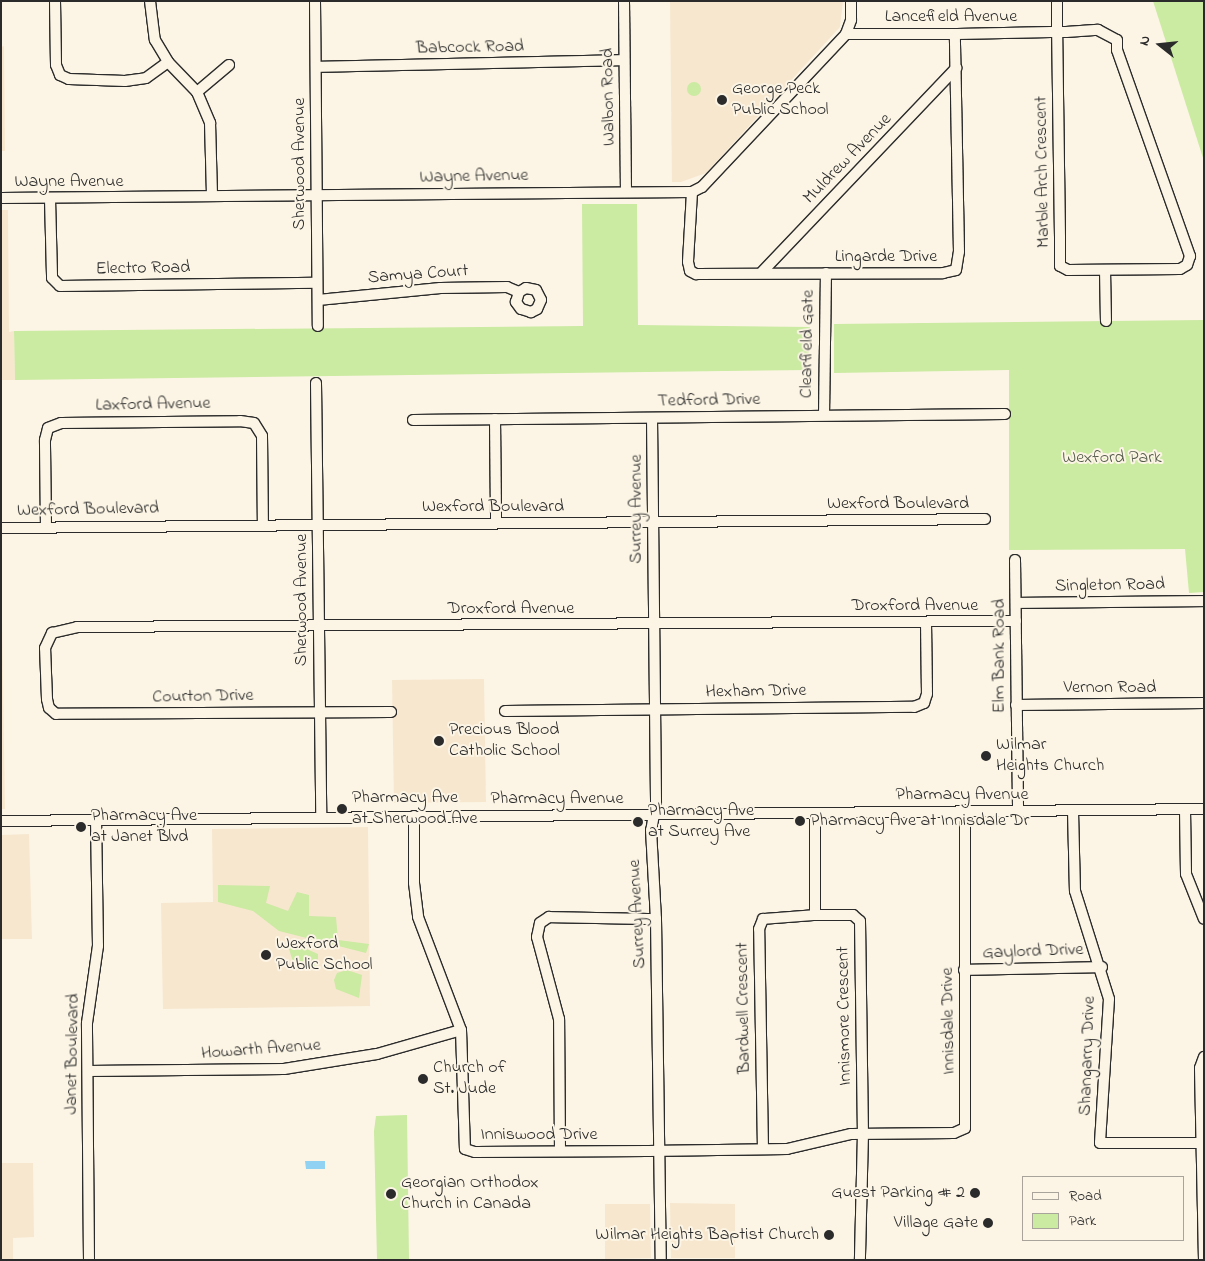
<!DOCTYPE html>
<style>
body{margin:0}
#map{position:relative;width:1205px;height:1261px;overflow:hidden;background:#fcf5e5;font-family:"Indie Flower",sans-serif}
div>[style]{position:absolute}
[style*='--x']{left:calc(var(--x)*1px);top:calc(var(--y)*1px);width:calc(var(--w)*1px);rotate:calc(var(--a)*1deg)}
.built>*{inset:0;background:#f7e7cf}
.green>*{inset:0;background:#cbeaa2}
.round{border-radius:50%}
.water>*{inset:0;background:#91d2f3}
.roads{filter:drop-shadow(1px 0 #2b2b2b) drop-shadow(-1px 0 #2b2b2b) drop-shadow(0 1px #2b2b2b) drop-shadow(0 -1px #2b2b2b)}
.minor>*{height:10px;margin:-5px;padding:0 5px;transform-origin:5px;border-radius:5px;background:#fcf5e5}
.dots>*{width:14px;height:14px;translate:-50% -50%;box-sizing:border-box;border:2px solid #fcf5e5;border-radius:50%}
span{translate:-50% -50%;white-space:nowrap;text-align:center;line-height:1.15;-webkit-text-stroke:4px #fcf5e5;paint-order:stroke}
.street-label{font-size:18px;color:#2b2b2b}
.poi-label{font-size:18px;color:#2b2b2b}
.left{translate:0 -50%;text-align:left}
.right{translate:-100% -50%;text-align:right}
.park-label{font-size:18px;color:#535b49}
.frame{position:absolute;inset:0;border:2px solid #2b2b2b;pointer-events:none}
.legend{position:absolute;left:1022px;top:1176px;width:162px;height:65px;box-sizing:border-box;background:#fcf5e5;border:1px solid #a8a49b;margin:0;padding:6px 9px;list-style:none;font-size:15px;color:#2b2b2b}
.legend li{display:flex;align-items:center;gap:10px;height:25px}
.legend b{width:25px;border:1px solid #a8a49b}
.north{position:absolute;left:1135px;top:20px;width:50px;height:50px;-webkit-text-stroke:4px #fcf5e5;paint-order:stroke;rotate:286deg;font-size:14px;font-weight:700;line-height:20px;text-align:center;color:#2b2b2b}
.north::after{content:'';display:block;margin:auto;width:18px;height:22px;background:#2b2b2b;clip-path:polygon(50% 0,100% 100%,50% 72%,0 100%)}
</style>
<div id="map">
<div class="built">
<div style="clip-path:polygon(670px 1px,843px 1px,840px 27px,706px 173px,681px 182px,672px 182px)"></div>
<div style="clip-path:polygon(4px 46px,5px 151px,1px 151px,1px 47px)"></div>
<div style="clip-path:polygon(1px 210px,8px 210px,9px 332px,14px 331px,15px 380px,1px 380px)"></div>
<div style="clip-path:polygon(1px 556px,5px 809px,1px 809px)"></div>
<div style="clip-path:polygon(484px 679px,486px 802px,394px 803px,392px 680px)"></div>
<div style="clip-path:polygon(368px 827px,370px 1006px,163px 1009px,161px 903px,213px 902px,212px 829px)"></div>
<div style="clip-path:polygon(29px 834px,32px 939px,1px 939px,1px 835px)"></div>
<div style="clip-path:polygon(1px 1163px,33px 1163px,34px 1237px,13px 1238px,13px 1260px,1px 1260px)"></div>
<div style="clip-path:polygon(670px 1203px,735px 1204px,735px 1258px,671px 1258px)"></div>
<div style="clip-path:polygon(605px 1204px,650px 1204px,651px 1258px,605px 1259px)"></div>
</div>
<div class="green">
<div style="clip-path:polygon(1153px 1px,1204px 1px,1204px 161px)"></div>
<div class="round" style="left:687px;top:82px;width:14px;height:14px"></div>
<div style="clip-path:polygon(582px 204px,637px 204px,638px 325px,810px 327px,808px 370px,15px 380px,14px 331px,583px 326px)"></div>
<div style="clip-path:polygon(1204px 320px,1204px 592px,1189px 593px,1185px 549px,1009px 550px,1009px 370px,834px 373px,834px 324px)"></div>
<div style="clip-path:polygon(218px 885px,270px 886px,266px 903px,288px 911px,297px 892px,309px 895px,309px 916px,336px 917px,338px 940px,369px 944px,366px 953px,279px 931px,253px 911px,218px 902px)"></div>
<div style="clip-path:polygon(295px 944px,318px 954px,318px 965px,315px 968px,294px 965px,289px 949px)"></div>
<div style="clip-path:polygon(347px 970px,362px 975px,359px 998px,336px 989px,334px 980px,337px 973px)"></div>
<div style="clip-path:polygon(407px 1115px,409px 1260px,377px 1260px,374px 1131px,376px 1116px)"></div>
</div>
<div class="water">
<div style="clip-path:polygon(305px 1161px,325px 1161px,325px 1169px,306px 1169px)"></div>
</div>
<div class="roads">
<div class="minor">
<div style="--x:55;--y:1;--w:64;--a:89.1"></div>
<div style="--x:56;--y:65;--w:11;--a:68"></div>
<div style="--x:60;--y:75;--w:10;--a:24"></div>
<div style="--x:69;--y:79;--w:56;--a:2"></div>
<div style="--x:125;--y:81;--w:21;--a:-8"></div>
<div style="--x:146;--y:78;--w:27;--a:-36"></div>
<div style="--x:150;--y:1;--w:39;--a:83"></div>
<div style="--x:155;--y:40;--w:26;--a:59"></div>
<div style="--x:168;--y:62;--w:42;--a:46"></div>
<div style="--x:197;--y:92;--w:34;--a:67"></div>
<div style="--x:210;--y:123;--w:73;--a:88.4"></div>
<div style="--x:315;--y:1;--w:325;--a:89.5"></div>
<div style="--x:624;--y:1;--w:191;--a:89.4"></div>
<div style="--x:846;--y:34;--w:111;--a:0"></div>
<div style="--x:957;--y:34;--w:94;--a:-1.2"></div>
<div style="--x:1051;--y:32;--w:15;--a:0"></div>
<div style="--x:1066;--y:32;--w:32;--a:-4"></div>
<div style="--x:1098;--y:30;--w:21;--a:28"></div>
<div style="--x:1117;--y:40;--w:10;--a:90"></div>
<div style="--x:1117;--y:50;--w:219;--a:70.5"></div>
<div style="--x:1190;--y:256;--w:9;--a:108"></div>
<div style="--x:1187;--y:265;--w:8;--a:150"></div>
<div style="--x:1180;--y:269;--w:112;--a:179.5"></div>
<div style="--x:1068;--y:270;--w:9;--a:-153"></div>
<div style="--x:1060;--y:266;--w:29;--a:-90"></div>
<div style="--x:1060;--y:237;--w:205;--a:-90.8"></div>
<div style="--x:1057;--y:32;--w:31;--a:-90"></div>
<div style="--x:316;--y:67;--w:308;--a:-1.3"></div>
<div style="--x:197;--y:92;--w:42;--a:-40.2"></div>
<div style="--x:692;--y:192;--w:70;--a:93.3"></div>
<div style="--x:688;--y:262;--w:9;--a:77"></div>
<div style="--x:690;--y:271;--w:7;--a:27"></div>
<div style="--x:696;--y:274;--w:247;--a:-0.2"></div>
<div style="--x:943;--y:273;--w:13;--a:-13"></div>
<div style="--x:956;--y:270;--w:18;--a:-81"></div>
<div style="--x:959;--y:252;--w:218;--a:-91.1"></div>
<div style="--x:1;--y:198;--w:691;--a:-0.5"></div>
<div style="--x:692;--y:192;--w:11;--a:-27"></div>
<div style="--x:702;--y:187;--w:210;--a:-46.7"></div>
<div style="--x:846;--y:34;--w:15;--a:-70"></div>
<div style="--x:851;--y:20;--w:19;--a:-90"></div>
<div style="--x:50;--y:199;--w:79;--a:88.5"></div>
<div style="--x:52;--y:278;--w:11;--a:45"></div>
<div style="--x:60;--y:286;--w:257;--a:-0.7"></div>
<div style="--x:1105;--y:270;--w:51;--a:88.9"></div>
<div style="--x:762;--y:272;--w:282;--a:-46.4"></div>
<div style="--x:318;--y:300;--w:123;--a:-5.6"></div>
<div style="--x:440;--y:288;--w:67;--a:-0.9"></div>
<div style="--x:507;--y:287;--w:13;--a:23"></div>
<div style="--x:519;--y:292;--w:8;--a:-30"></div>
<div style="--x:526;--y:288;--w:10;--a:11"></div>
<div style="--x:536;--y:290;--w:11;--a:63"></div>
<div style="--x:541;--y:300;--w:10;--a:114"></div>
<div style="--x:537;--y:309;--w:7;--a:153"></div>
<div style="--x:531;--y:312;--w:10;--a:-163"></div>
<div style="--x:521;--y:309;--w:9;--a:-126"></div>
<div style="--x:516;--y:302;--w:10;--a:-73"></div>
<div style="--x:316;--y:383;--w:435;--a:89.3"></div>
<div style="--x:824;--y:415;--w:142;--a:-89.2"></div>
<div style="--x:652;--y:418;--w:385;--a:89.4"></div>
<div style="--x:656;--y:803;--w:27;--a:100"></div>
<div style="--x:651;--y:830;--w:89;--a:86.8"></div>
<div style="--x:656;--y:919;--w:341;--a:89.2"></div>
<div style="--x:495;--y:419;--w:104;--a:89.4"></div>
<div style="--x:413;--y:420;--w:592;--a:-0.58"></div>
<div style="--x:46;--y:527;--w:87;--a:-90.7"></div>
<div style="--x:45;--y:440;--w:12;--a:-76"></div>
<div style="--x:48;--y:428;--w:14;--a:-21"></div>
<div style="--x:61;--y:423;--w:179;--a:-0.6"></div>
<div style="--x:240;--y:421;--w:14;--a:8"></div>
<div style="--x:254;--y:423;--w:15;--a:58"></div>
<div style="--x:262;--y:436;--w:89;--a:89.4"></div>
<div style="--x:1;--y:528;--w:984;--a:-0.52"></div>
<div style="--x:1015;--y:560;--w:251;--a:89.3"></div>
<div style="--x:1016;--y:603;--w:188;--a:-0.6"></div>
<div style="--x:1016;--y:705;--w:188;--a:-0.6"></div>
<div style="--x:505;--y:711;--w:409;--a:-0.6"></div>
<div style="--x:914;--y:707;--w:11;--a:-22"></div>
<div style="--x:924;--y:703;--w:9;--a:-72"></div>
<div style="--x:927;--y:694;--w:72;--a:-90.8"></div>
<div style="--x:391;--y:712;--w:335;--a:179.7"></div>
<div style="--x:56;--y:714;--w:9;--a:-139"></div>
<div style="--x:49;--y:708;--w:9;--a:-103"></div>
<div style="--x:47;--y:699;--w:51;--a:-92.2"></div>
<div style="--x:45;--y:648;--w:17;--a:-65"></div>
<div style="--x:52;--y:633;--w:26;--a:-13"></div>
<div style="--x:77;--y:627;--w:939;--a:-0.37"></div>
<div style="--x:1185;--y:810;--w:64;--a:89.1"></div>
<div style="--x:1186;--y:874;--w:48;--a:68.2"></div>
<div style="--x:1073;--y:811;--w:80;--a:88.6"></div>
<div style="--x:1075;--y:891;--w:113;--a:72.5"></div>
<div style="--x:1109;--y:999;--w:144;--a:93.6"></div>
<div style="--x:1100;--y:1143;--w:104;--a:0"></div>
<div style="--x:815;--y:813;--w:102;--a:90"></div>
<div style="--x:815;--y:915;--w:38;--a:0"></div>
<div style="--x:853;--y:915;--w:9;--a:41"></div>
<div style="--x:860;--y:921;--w:212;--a:89.2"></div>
<div style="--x:863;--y:1133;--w:127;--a:91.4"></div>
<div style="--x:414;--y:816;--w:67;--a:90"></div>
<div style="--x:414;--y:883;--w:34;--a:83"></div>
<div style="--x:418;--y:917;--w:121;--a:69.2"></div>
<div style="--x:461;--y:1030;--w:119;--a:88.1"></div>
<div style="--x:465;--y:1149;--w:10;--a:17"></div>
<div style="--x:475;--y:1152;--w:173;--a:-0.3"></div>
<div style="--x:648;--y:1151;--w:139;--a:-0.8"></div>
<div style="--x:787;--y:1149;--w:66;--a:-13.2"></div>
<div style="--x:851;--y:1134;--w:103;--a:-0.6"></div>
<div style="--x:954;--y:1133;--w:12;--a:-24"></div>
<div style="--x:965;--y:1128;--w:318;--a:-90"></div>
<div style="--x:1;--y:821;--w:1203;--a:-0.57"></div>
<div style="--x:964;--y:970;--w:138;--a:-1.2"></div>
<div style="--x:88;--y:1071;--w:196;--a:-0.6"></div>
<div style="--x:284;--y:1069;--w:94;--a:-9.2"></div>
<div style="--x:377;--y:1054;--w:87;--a:-15.9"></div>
<div style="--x:763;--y:1149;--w:220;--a:-91"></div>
<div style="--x:759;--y:929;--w:11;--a:-68"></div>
<div style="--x:763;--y:919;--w:52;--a:-4.4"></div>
<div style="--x:560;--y:1151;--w:132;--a:-90.4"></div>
<div style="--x:559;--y:1019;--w:85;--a:-105"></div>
<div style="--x:537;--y:937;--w:14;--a:-78"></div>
<div style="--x:540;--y:923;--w:11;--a:-34"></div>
<div style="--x:549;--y:917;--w:107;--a:1.1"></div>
<div style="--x:89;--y:1260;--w:237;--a:-90.5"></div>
<div style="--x:87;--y:1023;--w:78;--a:-81.9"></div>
<div style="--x:98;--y:946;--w:126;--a:-90.9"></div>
<div style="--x:1204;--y:1260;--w:192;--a:-91.2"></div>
<div style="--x:1200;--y:1068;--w:12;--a:-70"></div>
</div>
</div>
<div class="dots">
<div style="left:722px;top:100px;background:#2b2b2b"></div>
<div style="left:439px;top:741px;background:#2b2b2b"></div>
<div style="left:986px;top:756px;background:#2b2b2b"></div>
<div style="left:342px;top:809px;background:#2b2b2b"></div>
<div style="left:800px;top:821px;background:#2b2b2b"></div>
<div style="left:638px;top:822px;background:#2b2b2b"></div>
<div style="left:81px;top:827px;background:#2b2b2b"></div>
<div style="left:266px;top:955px;background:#2b2b2b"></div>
<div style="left:423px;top:1079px;background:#2b2b2b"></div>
<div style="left:975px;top:1193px;background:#2b2b2b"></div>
<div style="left:391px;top:1194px;background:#2b2b2b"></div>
<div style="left:988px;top:1223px;background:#2b2b2b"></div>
<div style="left:829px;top:1235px;background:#2b2b2b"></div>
</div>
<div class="street-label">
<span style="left:951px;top:17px">Lancefield Avenue</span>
<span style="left:470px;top:48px;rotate:-1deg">Babcock Road</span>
<span style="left:609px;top:97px;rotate:-91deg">Walbon Road</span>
<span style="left:848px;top:159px;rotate:-46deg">Muldrew Avenue</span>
<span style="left:300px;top:164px;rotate:-90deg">Sherwood Avenue</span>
<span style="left:1043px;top:172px;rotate:-91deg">Marble Arch Crescent</span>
<span style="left:474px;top:177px;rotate:-1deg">Wayne Avenue</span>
<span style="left:69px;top:182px">Wayne Avenue</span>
<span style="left:886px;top:257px">Lingarde Drive</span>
<span style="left:143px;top:269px;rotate:-1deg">Electro Road</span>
<span style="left:418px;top:275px;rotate:-4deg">Samya Court</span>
<span style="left:808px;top:344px;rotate:-89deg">Clearfield Gate</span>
<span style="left:709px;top:401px;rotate:-1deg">Tedford Drive</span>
<span style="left:153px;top:405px;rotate:-1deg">Laxford Avenue</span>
<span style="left:898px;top:504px">Wexford Boulevard</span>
<span style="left:493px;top:507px">Wexford Boulevard</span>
<span style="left:637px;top:509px;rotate:-90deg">Surrey Avenue</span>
<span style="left:88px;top:510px;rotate:-1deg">Wexford Boulevard</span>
<span style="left:1110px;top:586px;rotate:-1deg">Singleton Road</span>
<span style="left:302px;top:600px;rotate:-90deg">Sherwood Avenue</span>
<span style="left:915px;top:606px">Droxford Avenue</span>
<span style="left:511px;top:609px">Droxford Avenue</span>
<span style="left:1000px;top:656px;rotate:-90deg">Elm Bank Road</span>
<span style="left:1110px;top:688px">Vernon Road</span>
<span style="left:756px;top:692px;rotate:-1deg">Hexham Drive</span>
<span style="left:203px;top:697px;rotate:-1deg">Courton Drive</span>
<span style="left:962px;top:795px">Pharmacy Avenue</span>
<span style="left:557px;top:799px">Pharmacy Avenue</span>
<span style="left:638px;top:914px;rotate:-93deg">Surrey Avenue</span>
<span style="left:1033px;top:952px;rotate:-2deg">Gaylord Drive</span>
<span style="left:744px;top:1008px;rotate:-91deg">Bardwell Crescent</span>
<span style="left:845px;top:1016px;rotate:-91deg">Innismore Crescent</span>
<span style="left:949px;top:1021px;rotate:-91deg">Innisdale Drive</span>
<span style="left:261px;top:1050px;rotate:-4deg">Howarth Avenue</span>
<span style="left:73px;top:1054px;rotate:-89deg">Janet Boulevard</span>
<span style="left:1088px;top:1056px;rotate:-88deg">Shangarry Drive</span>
<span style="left:539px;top:1135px">Inniswood Drive</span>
</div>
<div class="poi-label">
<span class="left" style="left:732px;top:100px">George Peck<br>Public School</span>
<span class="left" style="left:449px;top:741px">Precious Blood<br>Catholic School</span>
<span class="left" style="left:996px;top:756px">Wilmar<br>Heights Church</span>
<span class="left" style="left:352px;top:809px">Pharmacy Ave<br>at Sherwood Ave</span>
<span class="left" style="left:648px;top:822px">Pharmacy Ave<br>at Surrey Ave</span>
<span class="left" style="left:91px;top:827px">Pharmacy Ave<br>at Janet Blvd</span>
<span class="left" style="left:810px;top:821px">Pharmacy Ave at Innisdale Dr</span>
<span class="left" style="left:276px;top:955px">Wexford<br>Public School</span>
<span class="left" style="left:433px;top:1079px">Church of<br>St. Jude</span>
<span class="left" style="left:401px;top:1194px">Georgian Orthodox<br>Church in Canada</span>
<span class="right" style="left:965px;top:1193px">Guest Parking # 2</span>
<span class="right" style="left:978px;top:1223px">Village Gate</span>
<span class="right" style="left:819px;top:1235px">Wilmar Heights Baptist Church</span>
</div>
<div class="park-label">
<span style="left:1112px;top:458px">Wexford Park</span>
</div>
<div class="frame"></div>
<ul class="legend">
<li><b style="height:6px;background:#fcf5e5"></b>Road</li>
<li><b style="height:14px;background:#cbeaa2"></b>Park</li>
</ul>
<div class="north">N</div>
</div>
